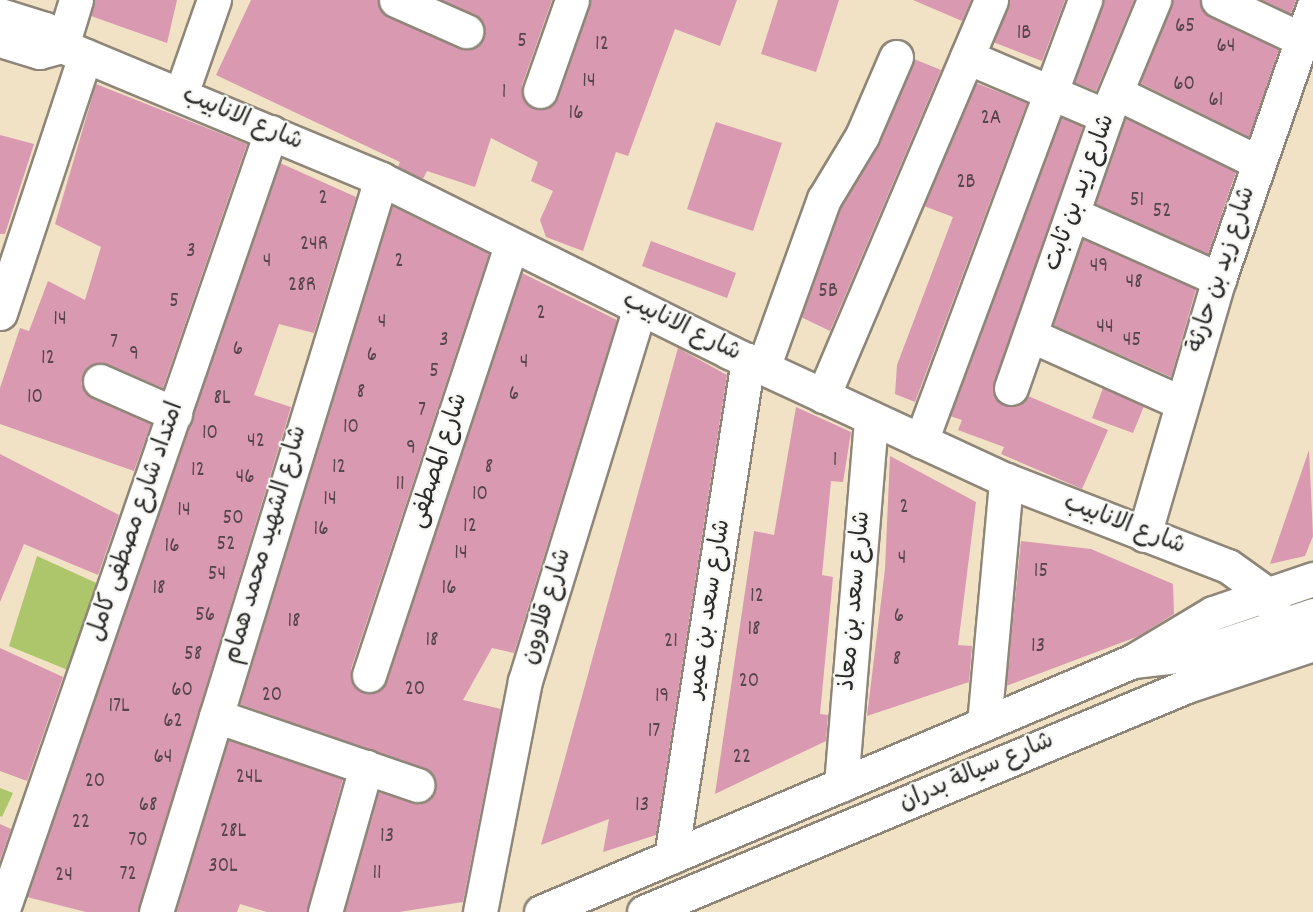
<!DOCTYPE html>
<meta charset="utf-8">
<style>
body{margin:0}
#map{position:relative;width:1313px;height:912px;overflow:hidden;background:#f1e1c5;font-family:Dekko,"Playpen Sans Arabic",sans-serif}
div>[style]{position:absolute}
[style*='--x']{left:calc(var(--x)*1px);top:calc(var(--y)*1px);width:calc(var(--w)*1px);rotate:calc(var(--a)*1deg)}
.green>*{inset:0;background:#adc66b}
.building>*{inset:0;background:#d999b1}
.roads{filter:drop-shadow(2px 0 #8e8678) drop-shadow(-2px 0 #8e8678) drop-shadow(0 2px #8e8678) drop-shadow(0 -2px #8e8678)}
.minor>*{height:33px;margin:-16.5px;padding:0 16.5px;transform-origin:16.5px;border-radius:16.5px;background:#fff}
.major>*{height:33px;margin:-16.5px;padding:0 16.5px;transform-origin:16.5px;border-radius:16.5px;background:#fff}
span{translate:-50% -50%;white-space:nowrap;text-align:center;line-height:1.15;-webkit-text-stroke:4.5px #f6f6f2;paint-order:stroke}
.number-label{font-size:21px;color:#56464c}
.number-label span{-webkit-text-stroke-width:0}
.street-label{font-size:24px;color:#2b2b2b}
</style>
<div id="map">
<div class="green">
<div style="clip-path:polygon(37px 556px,103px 586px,75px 673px,9px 646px)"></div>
<div style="clip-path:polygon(0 788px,13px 793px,2px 817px,0 816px)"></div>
</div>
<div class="building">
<div style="clip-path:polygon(94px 0,177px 0,167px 43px,91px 16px)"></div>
<div style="clip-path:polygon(251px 0,378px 0,388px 17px,467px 50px,483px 39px,481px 20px,442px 0,552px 0,522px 85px,526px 104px,543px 109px,558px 97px,590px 0,737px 0,720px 46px,675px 29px,628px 156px,616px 152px,583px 251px,546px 237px,540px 220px,553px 191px,531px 181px,538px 162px,491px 138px,475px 187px,427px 171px,423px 179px,398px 167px,400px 162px,216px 75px)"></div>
<div style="clip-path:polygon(778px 0,839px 0,816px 72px,761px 54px)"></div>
<div style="clip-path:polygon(913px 0,971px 0,962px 21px)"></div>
<div style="clip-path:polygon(1009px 0,1065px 0,1042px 61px,993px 42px)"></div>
<div style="clip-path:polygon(1103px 0,1134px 0,1096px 91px,1074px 82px)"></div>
<div style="clip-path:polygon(1172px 0,1200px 0,1210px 17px,1279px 49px,1249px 137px,1140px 83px)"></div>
<div style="clip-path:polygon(1262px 0,1296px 0,1291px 14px)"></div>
<div style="clip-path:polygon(914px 59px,941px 70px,830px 331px,801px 317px,841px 207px,879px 143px)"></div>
<div style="clip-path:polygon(976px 83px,1027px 103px,915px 402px,895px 394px,897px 365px,953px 217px,924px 206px)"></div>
<div style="clip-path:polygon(96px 84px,247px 144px,163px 388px,107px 364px,89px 366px,83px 374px,81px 384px,92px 398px,151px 424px,134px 471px,0 424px,0 388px,20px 328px,29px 331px,48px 281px,85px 300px,101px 247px,55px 224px)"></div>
<div style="clip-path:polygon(1061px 117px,1083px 126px,993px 391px,1005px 406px,1015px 406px,1028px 396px,1108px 430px,1082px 489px,1001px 454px,1004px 447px,958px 430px,962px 420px,950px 416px)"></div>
<div style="clip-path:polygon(1125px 118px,1236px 172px,1208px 254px,1095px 204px)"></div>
<div style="clip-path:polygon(716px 122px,782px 143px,753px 231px,687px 209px)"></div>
<div style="clip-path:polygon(0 135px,34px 144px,5px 234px,0 234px)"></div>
<div style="clip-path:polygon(280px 163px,356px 197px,314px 333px,279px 324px,254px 395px,291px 407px,138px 912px,86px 912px,27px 897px)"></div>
<div style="clip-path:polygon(392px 206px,489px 254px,351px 669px,351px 679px,363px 693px,373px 693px,387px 681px,522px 273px,617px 320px,514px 653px,492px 648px,463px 700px,501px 709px,463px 902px,399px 912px,344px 912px,379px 791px,422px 803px,436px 790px,432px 773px,239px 704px)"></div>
<div style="clip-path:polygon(1083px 239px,1196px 289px,1171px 377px,1053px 325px)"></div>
<div style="clip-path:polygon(651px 241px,736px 273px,727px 298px,642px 266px)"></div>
<div style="clip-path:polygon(678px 348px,727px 375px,656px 835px,603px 852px,609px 819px,541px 845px)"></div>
<div style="clip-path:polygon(1103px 388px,1144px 406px,1133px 433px,1092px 418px)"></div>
<div style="clip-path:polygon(796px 407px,851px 432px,843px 482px,831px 481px,822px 575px,833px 577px,820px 714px,828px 715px,826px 741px,715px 794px,754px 531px,774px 535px)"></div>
<div style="clip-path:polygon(1309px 450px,1313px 536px,1305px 556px,1270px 564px)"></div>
<div style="clip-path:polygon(0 454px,119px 515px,98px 575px,24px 544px,0 602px)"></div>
<div style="clip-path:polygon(890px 456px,976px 502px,958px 645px,972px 646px,969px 682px,867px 716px,885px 569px)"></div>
<div style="clip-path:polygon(1021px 541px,1091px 549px,1173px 584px,1174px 614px,1139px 636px,1006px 686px)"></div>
<div style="clip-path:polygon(0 648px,63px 677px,27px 781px,0 771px)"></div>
<div style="clip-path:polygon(228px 740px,343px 779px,307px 912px,267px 912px,240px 904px,237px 912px,176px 912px)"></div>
<div style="clip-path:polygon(0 824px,11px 829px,0 860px)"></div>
</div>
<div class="roads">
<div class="minor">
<div style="--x:396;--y:0;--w:77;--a:23.9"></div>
<div style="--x:1218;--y:0;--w:92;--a:25.2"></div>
<div style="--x:0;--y:15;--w:47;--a:17.3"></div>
<div style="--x:45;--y:29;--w:24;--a:45"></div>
<div style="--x:0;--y:40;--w:41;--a:17.1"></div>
<div style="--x:39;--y:52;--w:24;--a:-15"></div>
<div style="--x:62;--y:46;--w:346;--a:22.6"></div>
<div style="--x:381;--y:179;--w:389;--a:26.4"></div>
<div style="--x:729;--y:352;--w:305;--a:24.8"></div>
<div style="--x:1006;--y:480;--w:238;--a:21.2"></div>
<div style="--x:1228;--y:566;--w:48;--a:35.7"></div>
<div style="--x:1267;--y:594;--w:35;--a:66"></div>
<div style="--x:62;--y:46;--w:48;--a:-73.1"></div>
<div style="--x:967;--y:57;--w:151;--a:23"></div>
<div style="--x:540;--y:91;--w:96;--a:-70.6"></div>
<div style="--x:181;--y:94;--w:100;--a:-70.7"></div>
<div style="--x:1119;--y:94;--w:155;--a:26.1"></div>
<div style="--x:1075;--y:215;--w:158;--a:24"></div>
<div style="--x:0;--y:313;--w:271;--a:-71.7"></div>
<div style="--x:1030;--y:335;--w:164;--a:24.1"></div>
<div style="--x:763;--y:368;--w:180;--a:-70.2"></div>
<div style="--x:824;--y:199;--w:74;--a:-58.9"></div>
<div style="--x:862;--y:136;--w:86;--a:-66.7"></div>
<div style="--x:100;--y:381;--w:82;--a:23.7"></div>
<div style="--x:1011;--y:388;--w:288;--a:-70.7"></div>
<div style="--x:1106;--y:116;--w:126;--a:-67.5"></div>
<div style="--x:823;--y:396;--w:430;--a:-67"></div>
<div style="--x:921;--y:441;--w:471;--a:-69.6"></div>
<div style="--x:1144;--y:535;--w:267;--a:-73.7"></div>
<div style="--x:1219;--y:279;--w:287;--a:-70.9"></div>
<div style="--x:1133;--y:661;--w:93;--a:-31"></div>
<div style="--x:1213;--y:613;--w:106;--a:-18.8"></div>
<div style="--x:369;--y:675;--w:452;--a:-71.7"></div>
<div style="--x:216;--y:716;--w:213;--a:18.9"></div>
<div style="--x:984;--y:724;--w:245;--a:-84.8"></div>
<div style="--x:841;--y:785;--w:368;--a:-85.3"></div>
<div style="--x:671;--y:857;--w:503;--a:-81.19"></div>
<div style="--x:2;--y:912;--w:825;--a:-70.97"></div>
<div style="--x:156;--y:912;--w:767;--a:-72.94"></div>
<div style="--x:325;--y:912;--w:151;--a:-74.2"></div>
<div style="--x:480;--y:912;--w:235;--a:-79"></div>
<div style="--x:525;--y:681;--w:390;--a:-72.9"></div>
</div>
<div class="major">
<div style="--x:541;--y:912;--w:643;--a:-22.98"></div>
<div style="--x:1133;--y:661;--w:62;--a:-6.4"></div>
<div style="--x:1195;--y:654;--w:124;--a:-18.3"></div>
<div style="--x:644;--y:912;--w:588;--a:-22.6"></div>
<div style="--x:1187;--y:686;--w:133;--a:-18.4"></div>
</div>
</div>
<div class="number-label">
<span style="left:1185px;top:27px">65</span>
<span style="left:1024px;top:34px">1B</span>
<span style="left:522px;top:42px">5</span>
<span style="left:602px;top:45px">12</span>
<span style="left:1226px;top:47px">64</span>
<span style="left:589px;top:82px">14</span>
<span style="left:1184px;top:85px">60</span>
<span style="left:504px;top:93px">1</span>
<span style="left:1216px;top:101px">61</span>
<span style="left:576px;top:114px">16</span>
<span style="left:991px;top:119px">2A</span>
<span style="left:966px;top:183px">2B</span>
<span style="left:323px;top:199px">2</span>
<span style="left:1137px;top:201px">51</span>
<span style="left:1162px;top:212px">52</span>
<span style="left:314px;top:245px">24R</span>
<span style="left:191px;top:252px">3</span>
<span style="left:267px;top:262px">4</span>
<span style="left:399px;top:262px">2</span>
<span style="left:1099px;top:267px">49</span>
<span style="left:1134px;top:283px">48</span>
<span style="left:302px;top:286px">28R</span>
<span style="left:828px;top:292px">5B</span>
<span style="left:174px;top:302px">5</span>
<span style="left:541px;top:314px">2</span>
<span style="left:60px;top:320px">14</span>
<span style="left:382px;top:323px">4</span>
<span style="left:1105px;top:328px">44</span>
<span style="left:444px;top:341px">3</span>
<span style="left:1132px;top:341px">45</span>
<span style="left:114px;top:343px">7</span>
<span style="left:238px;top:350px">6</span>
<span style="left:134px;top:355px">9</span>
<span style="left:372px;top:356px">6</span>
<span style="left:48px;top:359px">12</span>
<span style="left:524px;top:363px">4</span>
<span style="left:434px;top:372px">5</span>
<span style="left:361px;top:393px">8</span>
<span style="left:514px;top:395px">6</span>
<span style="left:35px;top:398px">10</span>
<span style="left:222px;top:399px">8L</span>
<span style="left:422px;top:411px">7</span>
<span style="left:351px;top:428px">10</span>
<span style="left:210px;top:434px">10</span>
<span style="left:256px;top:442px">42</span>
<span style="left:411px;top:449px">9</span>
<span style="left:835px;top:461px">1</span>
<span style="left:339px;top:468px">12</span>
<span style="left:489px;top:468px">8</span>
<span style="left:198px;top:471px">12</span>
<span style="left:245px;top:478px">46</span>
<span style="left:400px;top:485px">11</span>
<span style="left:480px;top:495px">10</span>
<span style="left:330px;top:500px">14</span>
<span style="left:904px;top:508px">2</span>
<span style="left:184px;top:511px">14</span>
<span style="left:233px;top:519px">50</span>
<span style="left:470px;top:527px">12</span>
<span style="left:321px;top:530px">16</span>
<span style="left:226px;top:545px">52</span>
<span style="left:172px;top:547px">16</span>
<span style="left:461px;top:554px">14</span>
<span style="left:902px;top:559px">4</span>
<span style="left:1041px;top:572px">15</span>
<span style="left:217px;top:575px">54</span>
<span style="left:159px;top:589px">18</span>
<span style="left:449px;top:589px">16</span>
<span style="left:757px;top:597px">12</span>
<span style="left:205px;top:616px">56</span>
<span style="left:899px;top:617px">6</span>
<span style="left:294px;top:622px">18</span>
<span style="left:754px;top:630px">18</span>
<span style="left:432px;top:641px">18</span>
<span style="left:671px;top:642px">21</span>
<span style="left:1038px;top:647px">13</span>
<span style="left:193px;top:655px">58</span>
<span style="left:897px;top:660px">8</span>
<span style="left:749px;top:682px">20</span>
<span style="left:415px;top:690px">20</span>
<span style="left:182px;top:691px">60</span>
<span style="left:272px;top:696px">20</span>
<span style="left:662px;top:697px">19</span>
<span style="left:119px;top:707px">17L</span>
<span style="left:173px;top:722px">62</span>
<span style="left:654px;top:732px">17</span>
<span style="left:163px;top:758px">64</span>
<span style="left:742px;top:758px">22</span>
<span style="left:249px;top:778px">24L</span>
<span style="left:95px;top:782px">20</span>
<span style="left:148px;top:806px">68</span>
<span style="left:642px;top:806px">13</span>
<span style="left:81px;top:823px">22</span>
<span style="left:233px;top:832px">28L</span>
<span style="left:387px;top:837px">13</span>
<span style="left:138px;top:841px">70</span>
<span style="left:223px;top:867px">30L</span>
<span style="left:377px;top:874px">11</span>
<span style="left:128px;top:875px">72</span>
<span style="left:64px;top:876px">24</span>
</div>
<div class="street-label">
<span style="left:242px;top:120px;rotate:23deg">شارع الانابيب</span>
<span style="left:1081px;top:193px;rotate:-70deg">شارع زيد بن ثابت</span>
<span style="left:1223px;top:270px;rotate:-72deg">شارع زيد بن حارثة</span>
<span style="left:681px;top:328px;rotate:26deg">شارع الانابيب</span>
<span style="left:440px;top:461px;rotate:-72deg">شارع المصطفى</span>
<span style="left:137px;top:522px;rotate:-71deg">امتداد شارع مصطفى كامل</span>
<span style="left:1124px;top:526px;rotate:21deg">شارع الانابيب</span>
<span style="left:267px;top:545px;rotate:-74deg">شارع الشهيد محمد همام</span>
<span style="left:856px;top:601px;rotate:-85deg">شارع سعد بن معاذ</span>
<span style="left:548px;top:607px;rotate:-73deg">شارع قلاوون</span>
<span style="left:710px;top:609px;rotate:-81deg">شارع سعد بن عمير</span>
<span style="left:977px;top:773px;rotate:-23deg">شارع سيالة بدران</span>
</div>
</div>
